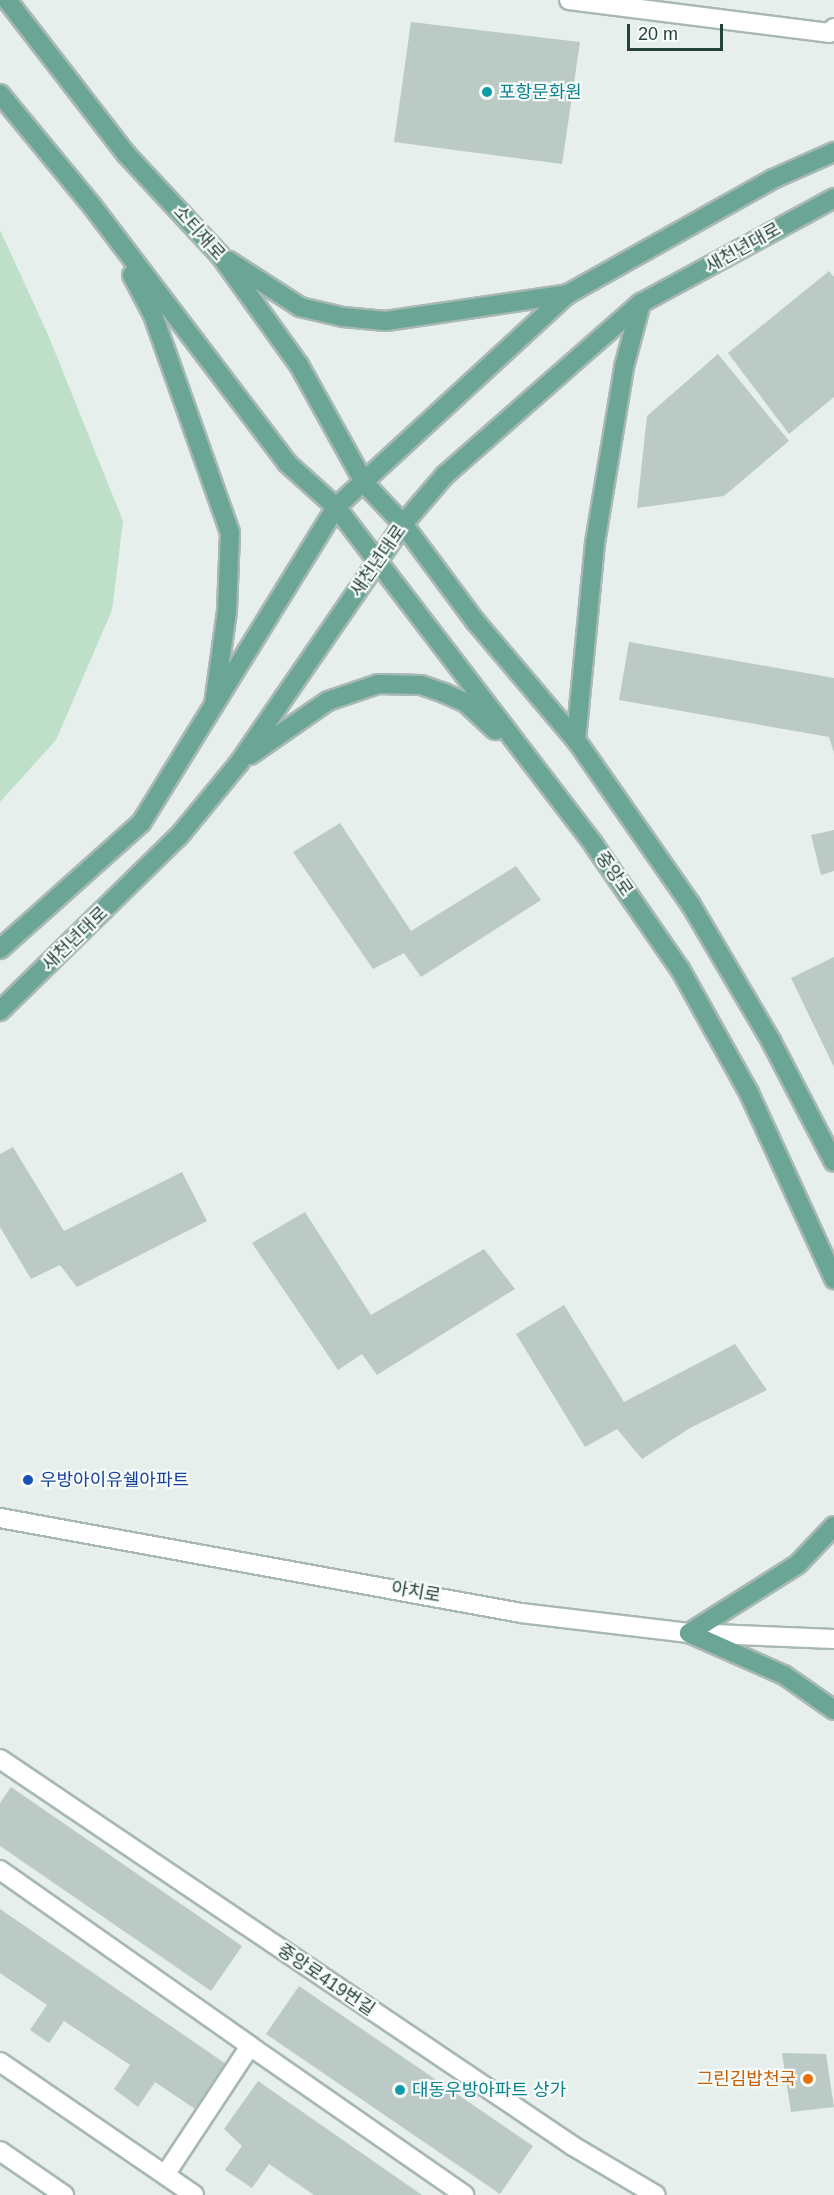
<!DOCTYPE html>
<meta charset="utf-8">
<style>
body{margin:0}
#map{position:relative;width:834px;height:2195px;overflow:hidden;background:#e6efeb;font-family:Arial,"Noto Sans KR",sans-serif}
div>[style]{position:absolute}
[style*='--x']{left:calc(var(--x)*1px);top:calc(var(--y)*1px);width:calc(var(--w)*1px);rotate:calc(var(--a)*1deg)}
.green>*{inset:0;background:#bfe0c8}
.building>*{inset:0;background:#bbcac4}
.roads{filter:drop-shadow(2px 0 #a8b8b2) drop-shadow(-2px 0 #a8b8b2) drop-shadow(0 2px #a8b8b2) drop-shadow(0 -2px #a8b8b2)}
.lane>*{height:18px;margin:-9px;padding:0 9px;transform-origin:9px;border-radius:9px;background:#fff}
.street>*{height:18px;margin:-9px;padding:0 9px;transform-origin:9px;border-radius:9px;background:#fff}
.primary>*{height:18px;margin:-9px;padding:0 9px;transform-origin:9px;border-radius:9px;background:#6aa596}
.dots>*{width:16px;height:16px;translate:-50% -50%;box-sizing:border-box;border:3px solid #f7fbf9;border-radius:50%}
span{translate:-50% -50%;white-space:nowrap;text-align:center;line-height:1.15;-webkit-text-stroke:4.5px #f7fbf9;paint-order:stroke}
.culture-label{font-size:18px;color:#0d838f}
.left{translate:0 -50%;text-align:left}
.street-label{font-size:18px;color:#24423a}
.transit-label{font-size:18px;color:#164399}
.food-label{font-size:18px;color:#c56008}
.right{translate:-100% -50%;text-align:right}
.scale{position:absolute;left:627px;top:24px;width:96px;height:27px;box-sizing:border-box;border:3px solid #24423a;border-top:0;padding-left:8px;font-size:18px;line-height:21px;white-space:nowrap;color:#24423a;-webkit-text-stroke:4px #f7fbf9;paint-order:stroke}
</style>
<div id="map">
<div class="green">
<div style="clip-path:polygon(0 230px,49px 337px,123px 521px,112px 610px,56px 740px,0 802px)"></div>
</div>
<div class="building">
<div style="clip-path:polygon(411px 22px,580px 42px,562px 164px,394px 142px)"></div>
<div style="clip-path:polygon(829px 271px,834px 277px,834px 397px,789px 434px,728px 353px)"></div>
<div style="clip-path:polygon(718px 354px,789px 441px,724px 496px,637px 508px,647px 416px)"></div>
<div style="clip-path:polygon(629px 642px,834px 678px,834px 753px,829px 737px,619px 700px)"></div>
<div style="clip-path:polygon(340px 823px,411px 931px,516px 866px,541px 900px,421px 977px,404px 953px,373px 969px,293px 852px)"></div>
<div style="clip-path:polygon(834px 830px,834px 871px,821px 875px,811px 835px)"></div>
<div style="clip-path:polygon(834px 957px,834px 1067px,791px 978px)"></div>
<div style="clip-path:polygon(13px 1147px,64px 1231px,182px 1172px,207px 1221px,77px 1287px,60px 1265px,31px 1279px,0 1227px,0 1154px)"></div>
<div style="clip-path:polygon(305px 1212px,371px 1315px,484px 1249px,515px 1289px,377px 1375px,362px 1354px,338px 1370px,252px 1243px)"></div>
<div style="clip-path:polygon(564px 1305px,624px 1402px,735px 1344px,767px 1390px,690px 1428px,642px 1459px,617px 1429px,585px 1447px,516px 1334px)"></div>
<div style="clip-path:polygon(11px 1787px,242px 1946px,211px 1991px,0 1846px,0 1803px)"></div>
<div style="clip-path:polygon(0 1909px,229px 2066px,198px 2111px,155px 2082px,138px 2107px,114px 2089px,130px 2065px,64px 2021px,49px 2043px,30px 2030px,47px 2005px,0 1973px)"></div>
<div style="clip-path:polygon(299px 1986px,533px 2146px,500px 2194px,266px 2034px)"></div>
<div style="clip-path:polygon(782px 2053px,826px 2054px,834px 2107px,791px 2112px)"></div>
<div style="clip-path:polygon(258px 2081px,422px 2195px,314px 2195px,269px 2164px,252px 2188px,225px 2170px,242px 2146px,224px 2129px)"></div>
</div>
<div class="roads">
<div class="lane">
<div style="--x:0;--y:1870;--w:306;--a:35.1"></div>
<div style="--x:0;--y:2062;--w:235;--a:34.4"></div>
<div style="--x:0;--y:2151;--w:78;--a:34.5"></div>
<div style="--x:165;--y:2175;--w:154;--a:-56.6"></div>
<div style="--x:250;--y:2046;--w:261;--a:34.8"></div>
</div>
<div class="street">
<div style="--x:569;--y:0;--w:262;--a:7.2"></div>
<div style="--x:829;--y:33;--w:7;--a:-45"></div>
<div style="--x:0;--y:1518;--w:530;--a:10.33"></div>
<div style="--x:521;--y:1613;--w:169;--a:6.8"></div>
<div style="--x:689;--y:1633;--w:145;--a:2.4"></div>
<div style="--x:0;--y:1759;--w:691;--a:34.03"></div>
<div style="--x:573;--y:2146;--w:96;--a:30.6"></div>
</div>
<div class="primary">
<div style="--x:7;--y:0;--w:195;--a:52.3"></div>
<div style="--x:126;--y:154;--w:138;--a:47.1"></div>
<div style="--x:220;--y:255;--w:135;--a:54.3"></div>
<div style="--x:299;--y:365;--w:136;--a:61"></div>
<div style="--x:365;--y:484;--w:55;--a:46.5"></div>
<div style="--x:403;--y:524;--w:121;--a:53.4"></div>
<div style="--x:475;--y:621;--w:156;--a:49.7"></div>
<div style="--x:576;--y:740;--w:201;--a:55.1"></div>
<div style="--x:691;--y:905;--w:158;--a:59.5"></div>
<div style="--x:771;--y:1041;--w:136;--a:62.5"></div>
<div style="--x:0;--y:94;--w:146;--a:50.5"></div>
<div style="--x:93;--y:207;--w:321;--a:52.8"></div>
<div style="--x:287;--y:463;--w:66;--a:41.9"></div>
<div style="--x:336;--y:507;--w:425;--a:52.6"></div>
<div style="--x:594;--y:845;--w:151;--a:55.3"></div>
<div style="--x:680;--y:969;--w:142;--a:60.9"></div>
<div style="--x:749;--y:1093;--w:205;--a:65.4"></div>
<div style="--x:229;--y:261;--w:85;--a:32.9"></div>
<div style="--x:300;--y:307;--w:44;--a:13.1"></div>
<div style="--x:343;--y:317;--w:43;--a:5.3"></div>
<div style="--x:386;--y:321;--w:184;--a:-8.4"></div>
<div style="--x:132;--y:275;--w:45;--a:62.3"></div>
<div style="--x:153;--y:315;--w:231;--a:70.5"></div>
<div style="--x:230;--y:533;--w:78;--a:92.2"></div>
<div style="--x:227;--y:611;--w:95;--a:97.9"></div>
<div style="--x:576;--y:740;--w:198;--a:-84.5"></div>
<div style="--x:595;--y:543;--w:178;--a:-80.6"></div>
<div style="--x:624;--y:367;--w:66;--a:-75.1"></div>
<div style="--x:250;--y:755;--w:95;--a:-34.7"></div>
<div style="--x:328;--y:701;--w:53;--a:-18.8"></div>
<div style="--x:378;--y:684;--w:43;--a:1.3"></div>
<div style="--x:421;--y:685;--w:24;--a:19"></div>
<div style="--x:444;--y:693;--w:24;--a:24"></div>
<div style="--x:466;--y:703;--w:40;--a:43"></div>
<div style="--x:0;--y:949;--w:189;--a:-41.8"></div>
<div style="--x:141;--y:823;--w:371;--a:-58.3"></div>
<div style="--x:336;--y:507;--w:315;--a:-42.6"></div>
<div style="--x:568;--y:294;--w:235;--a:-29.3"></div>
<div style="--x:773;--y:179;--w:67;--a:-23.9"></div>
<div style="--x:0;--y:1011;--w:250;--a:-44.4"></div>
<div style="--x:179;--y:836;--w:94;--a:-50.6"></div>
<div style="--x:239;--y:763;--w:290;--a:-55.5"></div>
<div style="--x:403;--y:524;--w:65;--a:-49.4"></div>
<div style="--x:445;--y:475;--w:261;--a:-41.3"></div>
<div style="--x:641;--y:303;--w:220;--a:-28.5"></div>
<div style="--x:689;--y:1633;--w:129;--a:-32.3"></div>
<div style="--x:798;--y:1564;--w:52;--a:-46.5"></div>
<div style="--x:689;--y:1633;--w:104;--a:23.9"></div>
<div style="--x:784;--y:1675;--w:61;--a:35"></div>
</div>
</div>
<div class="dots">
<div style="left:487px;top:92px;background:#0f9aa8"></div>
<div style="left:28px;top:1480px;background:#1a4fb4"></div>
<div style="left:808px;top:2079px;background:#e8710a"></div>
<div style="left:400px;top:2090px;background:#0f9aa8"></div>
</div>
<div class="culture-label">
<span class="left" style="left:499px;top:92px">포항문화원</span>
<span class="left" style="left:412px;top:2090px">대동우방아파트 상가</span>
</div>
<div class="street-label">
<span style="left:199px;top:233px;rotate:48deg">소티재로</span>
<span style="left:743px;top:248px;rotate:-29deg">새천년대로</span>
<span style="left:378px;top:561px;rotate:-55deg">새천년대로</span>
<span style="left:614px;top:874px;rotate:55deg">중앙로</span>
<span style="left:75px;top:939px;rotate:-44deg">새천년대로</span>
<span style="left:416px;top:1592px;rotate:10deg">아치로</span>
<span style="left:326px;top:1980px;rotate:34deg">중앙로419번길</span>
</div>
<div class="transit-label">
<span class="left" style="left:40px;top:1480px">우방아이유쉘아파트</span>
</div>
<div class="food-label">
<span class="right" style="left:796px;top:2079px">그린김밥천국</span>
</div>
<div class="scale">20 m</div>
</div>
